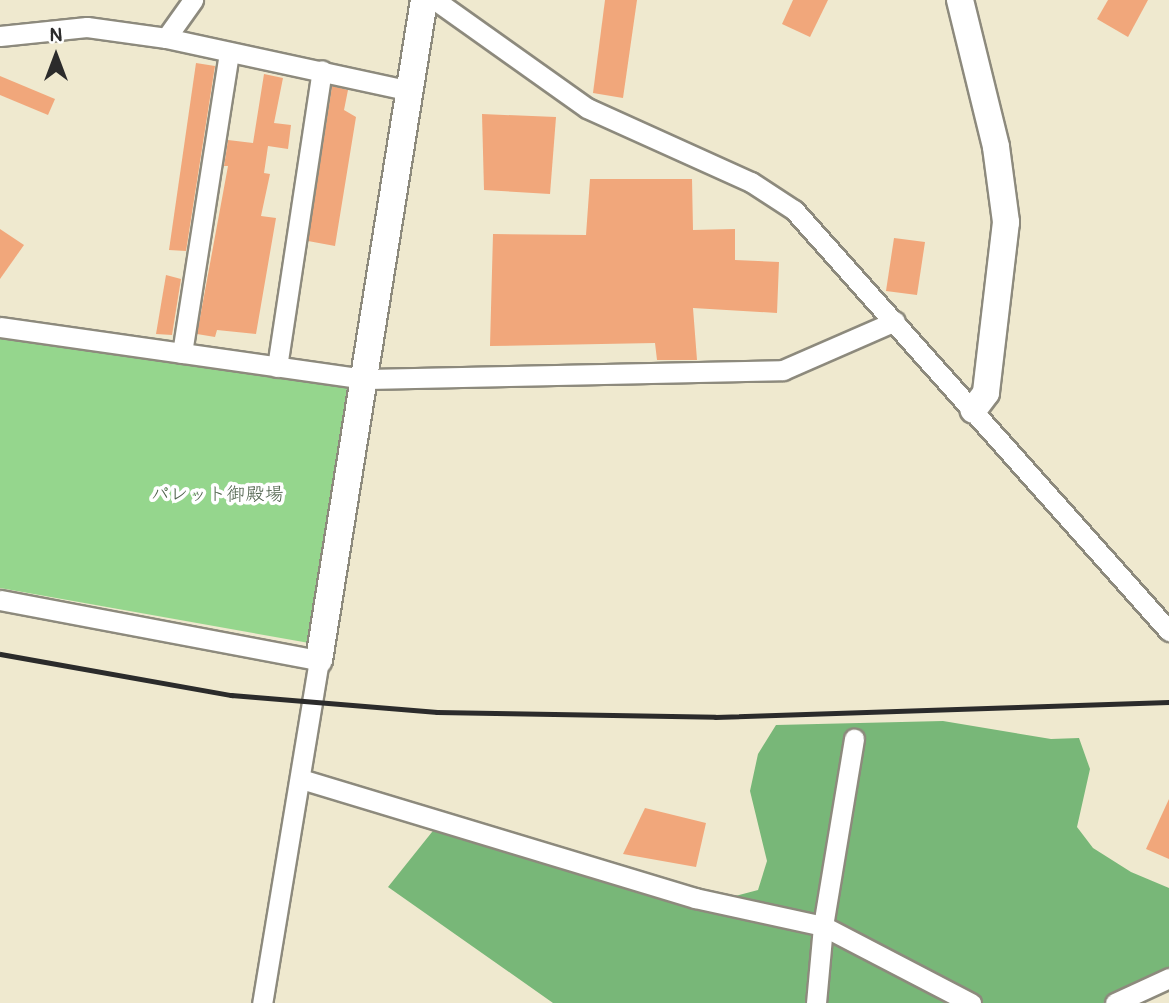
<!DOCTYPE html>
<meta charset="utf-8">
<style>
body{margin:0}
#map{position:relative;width:1169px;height:1003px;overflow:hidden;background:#efe9cf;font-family:Pangolin,"Klee One",sans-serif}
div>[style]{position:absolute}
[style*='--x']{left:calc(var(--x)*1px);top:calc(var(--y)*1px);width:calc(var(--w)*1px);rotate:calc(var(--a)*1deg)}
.green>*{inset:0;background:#95d68d}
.forest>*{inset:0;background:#78b778}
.building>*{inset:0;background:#f1a77b}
.roads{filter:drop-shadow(2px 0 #8d8a7d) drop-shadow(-2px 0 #8d8a7d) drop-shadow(0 2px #8d8a7d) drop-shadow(0 -2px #8d8a7d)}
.street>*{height:19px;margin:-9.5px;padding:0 9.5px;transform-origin:9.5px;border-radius:9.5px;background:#fff}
.secondary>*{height:26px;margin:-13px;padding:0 13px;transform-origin:13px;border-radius:13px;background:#fff}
.rail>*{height:5px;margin:-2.5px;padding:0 2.5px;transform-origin:2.5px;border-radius:2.5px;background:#2b2b2b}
span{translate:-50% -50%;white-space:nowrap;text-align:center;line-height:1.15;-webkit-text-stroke:7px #fff;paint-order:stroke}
.park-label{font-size:19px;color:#4b5e48}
.north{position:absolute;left:21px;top:21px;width:70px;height:70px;-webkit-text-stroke:5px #fff;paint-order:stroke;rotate:0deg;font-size:19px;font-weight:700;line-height:28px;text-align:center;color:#2b2b2b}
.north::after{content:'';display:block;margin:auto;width:24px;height:32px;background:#2b2b2b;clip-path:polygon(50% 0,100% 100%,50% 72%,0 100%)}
</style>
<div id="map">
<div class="green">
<div style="clip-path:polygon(0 337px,364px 385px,326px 646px,0 588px)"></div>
</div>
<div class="forest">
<div style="clip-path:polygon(943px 721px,1051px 739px,1079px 738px,1090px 769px,1077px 827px,1093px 848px,1131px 872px,1169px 888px,1169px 983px,1103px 1003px,553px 1003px,388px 887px,436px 827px,690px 908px,758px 890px,767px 861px,750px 791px,758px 754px,776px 725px)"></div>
</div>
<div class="building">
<div style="clip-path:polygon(605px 0,637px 0,623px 98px,593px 93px)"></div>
<div style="clip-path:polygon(793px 0,828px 0,810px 37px,782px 24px)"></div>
<div style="clip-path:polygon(1108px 0,1148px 0,1128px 37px,1097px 19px)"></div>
<div style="clip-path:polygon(196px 63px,215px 66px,186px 251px,169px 250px)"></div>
<div style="clip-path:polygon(264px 74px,283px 78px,274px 123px,291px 125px,288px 149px,268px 146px,264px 173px,270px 174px,261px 216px,276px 218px,256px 334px,217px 330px,215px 337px,197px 334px,228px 166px,224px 166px,228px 140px,253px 143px)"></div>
<div style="clip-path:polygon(0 76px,55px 99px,48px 115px,0 95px)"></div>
<div style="clip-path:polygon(332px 86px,348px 90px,344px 110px,356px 117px,335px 246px,308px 241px)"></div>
<div style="clip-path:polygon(482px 114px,556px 117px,550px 194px,484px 190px)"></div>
<div style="clip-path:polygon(590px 179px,692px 179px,693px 230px,735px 229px,735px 260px,779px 262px,777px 313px,693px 308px,697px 360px,657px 360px,655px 343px,490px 346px,493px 234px,586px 235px)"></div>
<div style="clip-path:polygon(0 229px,24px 245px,0 279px)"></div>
<div style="clip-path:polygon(894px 238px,925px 242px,917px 295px,886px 291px)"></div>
<div style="clip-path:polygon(166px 275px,181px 279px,172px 335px,156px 334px)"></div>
<div style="clip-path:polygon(1169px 799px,1169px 859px,1146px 849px)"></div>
<div style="clip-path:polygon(645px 808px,706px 823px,696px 867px,623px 854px)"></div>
</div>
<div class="roads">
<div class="street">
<div style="--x:435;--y:0;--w:186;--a:35.4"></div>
<div style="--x:587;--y:108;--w:180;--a:24.3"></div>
<div style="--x:751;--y:182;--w:51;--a:33.1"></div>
<div style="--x:794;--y:210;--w:564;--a:48.31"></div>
<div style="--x:0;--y:36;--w:87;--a:-5.9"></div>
<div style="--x:87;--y:27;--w:80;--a:7.9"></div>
<div style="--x:166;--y:38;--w:247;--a:12.2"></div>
<div style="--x:166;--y:38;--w:47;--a:-54.6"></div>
<div style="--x:0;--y:327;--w:369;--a:8.1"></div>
<div style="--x:365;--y:379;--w:418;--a:-1.2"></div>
<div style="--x:783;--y:370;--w:122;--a:-23.6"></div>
<div style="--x:182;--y:353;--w:303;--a:-81.1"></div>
<div style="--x:277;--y:367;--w:300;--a:-81.4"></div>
<div style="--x:0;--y:600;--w:325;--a:10.7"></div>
<div style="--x:319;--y:660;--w:348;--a:99.4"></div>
<div style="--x:301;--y:779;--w:412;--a:16.8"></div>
<div style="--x:695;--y:898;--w:131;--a:12.3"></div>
<div style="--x:823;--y:926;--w:167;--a:27.5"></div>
<div style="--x:816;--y:1003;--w:77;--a:-84.8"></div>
<div style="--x:823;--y:926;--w:190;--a:-80.6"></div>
<div style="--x:1115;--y:1003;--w:60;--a:-24.8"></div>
</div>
<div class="secondary">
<div style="--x:960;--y:0;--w:151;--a:76.2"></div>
<div style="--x:996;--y:147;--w:76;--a:82.4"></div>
<div style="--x:1006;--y:222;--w:172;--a:96.7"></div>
<div style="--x:986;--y:393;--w:21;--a:127"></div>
<div style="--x:319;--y:660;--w:668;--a:-80.96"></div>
</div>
</div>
<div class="rail">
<div style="--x:0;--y:654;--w:235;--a:10.1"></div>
<div style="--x:231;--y:695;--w:207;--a:4.7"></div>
<div style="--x:437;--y:712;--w:278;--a:1"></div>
<div style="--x:715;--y:717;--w:454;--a:-1.9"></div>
</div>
<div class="park-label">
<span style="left:217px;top:495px">パレット御殿場</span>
</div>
<div class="north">N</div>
</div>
